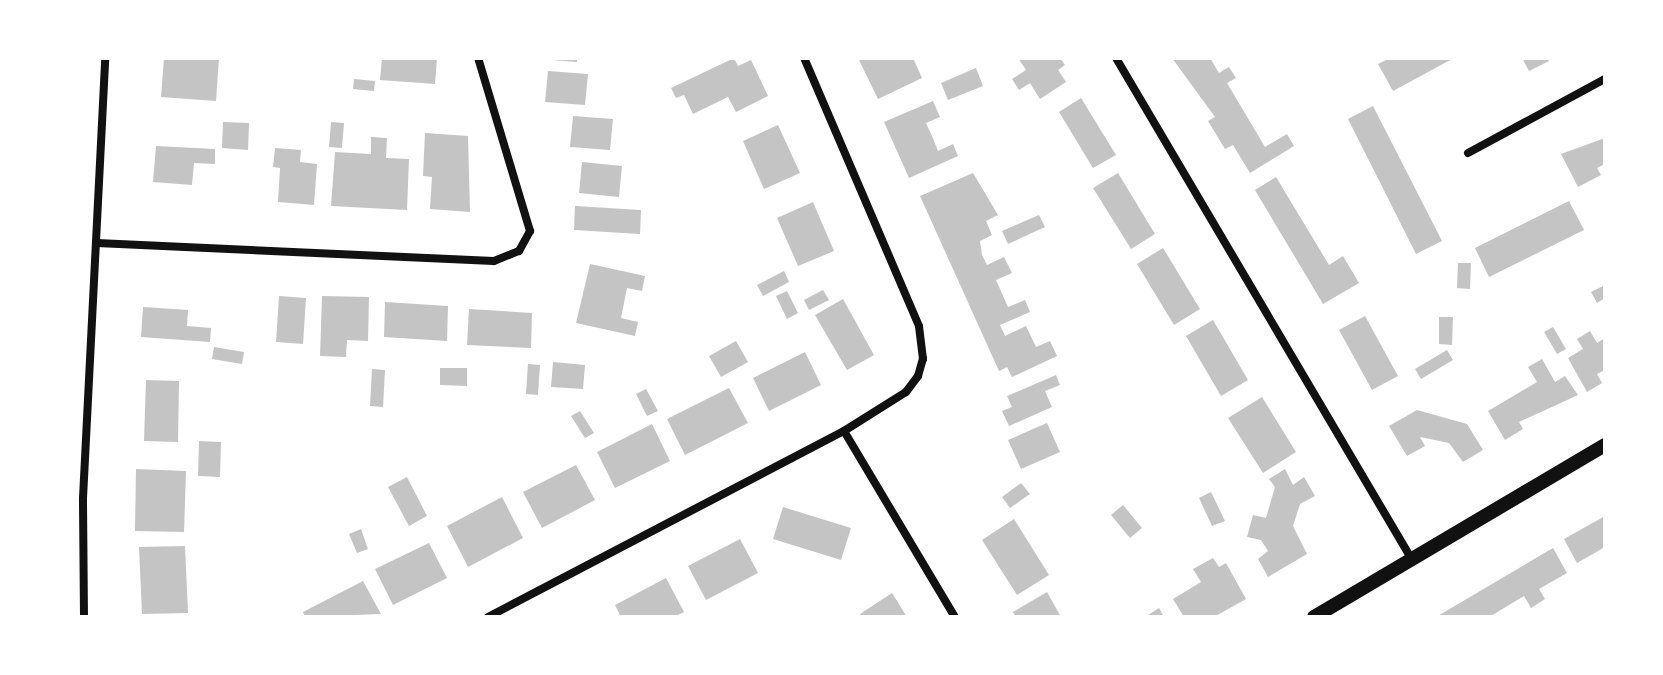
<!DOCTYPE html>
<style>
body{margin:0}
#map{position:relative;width:1663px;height:675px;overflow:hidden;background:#fff;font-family:Rubik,sans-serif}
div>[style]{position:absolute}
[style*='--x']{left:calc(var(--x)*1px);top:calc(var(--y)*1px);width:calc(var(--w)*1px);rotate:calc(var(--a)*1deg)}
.building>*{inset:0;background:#c4c4c4}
.minor>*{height:8px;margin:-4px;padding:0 4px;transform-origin:4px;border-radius:4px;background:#111}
.tertiary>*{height:14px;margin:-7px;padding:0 7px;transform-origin:7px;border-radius:7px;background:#111}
span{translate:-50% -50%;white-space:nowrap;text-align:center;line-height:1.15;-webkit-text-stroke:8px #fff;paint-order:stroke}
.frame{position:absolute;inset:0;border:60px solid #fff;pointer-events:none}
</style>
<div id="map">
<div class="building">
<div style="clip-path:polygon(164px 58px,219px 58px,216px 101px,161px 97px)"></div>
<div style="clip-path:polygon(382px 58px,437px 58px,435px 84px,380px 80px)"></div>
<div style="clip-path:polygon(552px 58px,577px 58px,577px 62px,552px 60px)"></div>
<div style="clip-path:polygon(734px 58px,738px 66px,751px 60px,768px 96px,736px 112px,728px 97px,693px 114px,684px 95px,676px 98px,671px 88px)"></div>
<div style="clip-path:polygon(858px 58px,913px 58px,922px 78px,878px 99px)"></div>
<div style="clip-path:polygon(1018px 58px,1060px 58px,1065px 65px,1058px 70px,1066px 82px,1040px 99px,1030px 83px,1019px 90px,1012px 79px,1026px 70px)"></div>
<div style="clip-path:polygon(1172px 58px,1210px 58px,1219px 73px,1229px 67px,1236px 78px,1227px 83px,1265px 147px,1287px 134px,1294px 146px,1250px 173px,1233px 145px,1225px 149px,1208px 121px,1215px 117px)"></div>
<div style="clip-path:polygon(1390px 58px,1454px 58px,1393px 91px,1378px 64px)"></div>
<div style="clip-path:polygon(1522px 58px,1548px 58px,1549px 61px,1529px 71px)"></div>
<div style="clip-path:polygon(976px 68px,983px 86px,948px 100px,941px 83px)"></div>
<div style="clip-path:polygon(548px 71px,588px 74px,585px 105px,545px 102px)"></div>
<div style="clip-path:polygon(354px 79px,375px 81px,374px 91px,353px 89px)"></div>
<div style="clip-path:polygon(1081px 98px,1116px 155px,1093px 168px,1059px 112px)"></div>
<div style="clip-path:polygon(933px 101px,940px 117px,926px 123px,932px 136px,938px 151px,953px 144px,958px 156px,909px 178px,884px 122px)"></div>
<div style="clip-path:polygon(1373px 106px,1442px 241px,1416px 254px,1348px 119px)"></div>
<div style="clip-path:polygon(573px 116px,613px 119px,610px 150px,570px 147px)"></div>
<div style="clip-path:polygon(223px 122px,249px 123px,248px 150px,222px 148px)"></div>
<div style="clip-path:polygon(331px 122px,344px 123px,342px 148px,329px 147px)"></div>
<div style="clip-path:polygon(778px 125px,800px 173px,764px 189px,743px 141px)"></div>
<div style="clip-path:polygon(425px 133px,468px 136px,470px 212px,430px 209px,432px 177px,423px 176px)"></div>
<div style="clip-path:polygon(371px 137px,387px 138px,386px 158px,409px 159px,407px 210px,331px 206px,335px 152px,371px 154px)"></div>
<div style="clip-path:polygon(1605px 138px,1605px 164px,1597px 168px,1601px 175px,1578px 187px,1561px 154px)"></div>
<div style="clip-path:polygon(156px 146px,215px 149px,215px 164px,194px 163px,192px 185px,153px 182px)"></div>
<div style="clip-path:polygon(275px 148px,301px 150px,300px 162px,317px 164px,314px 205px,278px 202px,280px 168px,273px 167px)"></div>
<div style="clip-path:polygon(582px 162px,622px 166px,619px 197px,579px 193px)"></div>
<div style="clip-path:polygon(973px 173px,998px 215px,986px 221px,992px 235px,980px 241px,982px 255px,987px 265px,1004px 257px,1012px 273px,996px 280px,1008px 307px,1025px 300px,1030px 312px,1000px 325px,1005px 336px,1026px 326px,1036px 347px,1050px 341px,1057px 356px,1012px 377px,1007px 367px,999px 371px,920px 196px)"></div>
<div style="clip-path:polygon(1118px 173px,1155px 234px,1131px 249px,1093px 188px)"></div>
<div style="clip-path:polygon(1276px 177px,1329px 265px,1343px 256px,1359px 283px,1323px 304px,1255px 190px)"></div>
<div style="clip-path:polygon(1569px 201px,1584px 230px,1489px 277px,1475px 248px)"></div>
<div style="clip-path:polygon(813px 202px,834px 251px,798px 266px,777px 218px)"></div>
<div style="clip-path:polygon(575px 206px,641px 210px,640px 234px,574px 230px)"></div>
<div style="clip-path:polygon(1039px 215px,1045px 227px,1008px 244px,1002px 231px)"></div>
<div style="clip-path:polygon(1163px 248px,1200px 309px,1174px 325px,1137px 264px)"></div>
<div style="clip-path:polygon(1458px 263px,1471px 263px,1470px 289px,1457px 288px)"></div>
<div style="clip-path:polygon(590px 264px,645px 276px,642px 291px,627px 288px,621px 318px,638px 322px,635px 336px,576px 323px)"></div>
<div style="clip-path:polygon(784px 271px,789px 282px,763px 296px,757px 285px)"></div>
<div style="clip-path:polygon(1605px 285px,1605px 298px,1597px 303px,1591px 292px)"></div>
<div style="clip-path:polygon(823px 290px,829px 300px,809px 310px,804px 300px)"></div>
<div style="clip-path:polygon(787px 291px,798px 313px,787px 319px,776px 296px)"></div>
<div style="clip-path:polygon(279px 296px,306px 298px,303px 344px,276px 342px)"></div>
<div style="clip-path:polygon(322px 296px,369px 297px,368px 341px,347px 340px,346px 357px,320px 356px)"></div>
<div style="clip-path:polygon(843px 299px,874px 355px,847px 370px,815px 315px)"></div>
<div style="clip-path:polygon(385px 302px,448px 306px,447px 341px,384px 337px)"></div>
<div style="clip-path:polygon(143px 307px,188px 310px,187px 326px,211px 328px,210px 342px,141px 337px)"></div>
<div style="clip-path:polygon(469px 309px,532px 313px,531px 348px,467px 345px)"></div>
<div style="clip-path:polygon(1365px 316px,1398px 376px,1372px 390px,1339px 330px)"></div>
<div style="clip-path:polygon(1439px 317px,1453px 317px,1452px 345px,1439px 344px)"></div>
<div style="clip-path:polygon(1213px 320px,1248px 380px,1221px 396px,1186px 336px)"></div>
<div style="clip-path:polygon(1553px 327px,1566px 349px,1557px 354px,1544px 332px)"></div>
<div style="clip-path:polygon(1590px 331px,1597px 343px,1605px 338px,1605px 370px,1597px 374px,1602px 383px,1587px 392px,1568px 358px,1583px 349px,1577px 339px)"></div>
<div style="clip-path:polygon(736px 341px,748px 362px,721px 377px,709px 356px)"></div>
<div style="clip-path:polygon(214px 347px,244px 352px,242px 364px,212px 359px)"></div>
<div style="clip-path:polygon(1447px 350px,1453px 360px,1421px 379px,1415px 369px)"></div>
<div style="clip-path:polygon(805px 352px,821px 385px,769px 411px,753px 378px)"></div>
<div style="clip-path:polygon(1542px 359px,1555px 382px,1565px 376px,1578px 395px,1519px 422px,1523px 429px,1505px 440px,1488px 411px,1537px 382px,1528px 367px)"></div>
<div style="clip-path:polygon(553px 362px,585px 365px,583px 389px,551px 387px)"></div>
<div style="clip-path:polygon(528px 364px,540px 365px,538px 395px,526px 394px)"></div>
<div style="clip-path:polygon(440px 368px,467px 368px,467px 386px,440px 385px)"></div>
<div style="clip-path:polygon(372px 369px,385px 370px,383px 407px,370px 406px)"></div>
<div style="clip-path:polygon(1056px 375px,1060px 385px,1045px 391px,1052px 407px,1009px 426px,1002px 411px,1012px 407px,1007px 396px)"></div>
<div style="clip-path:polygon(146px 380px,179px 381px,178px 442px,144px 441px)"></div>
<div style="clip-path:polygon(729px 388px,748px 423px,685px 455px,667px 419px)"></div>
<div style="clip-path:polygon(646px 389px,658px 411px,647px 416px,636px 394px)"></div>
<div style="clip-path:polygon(1262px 397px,1296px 452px,1263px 473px,1228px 418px)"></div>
<div style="clip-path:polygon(1417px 410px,1467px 424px,1483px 450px,1463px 462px,1449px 443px,1420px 437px,1425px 446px,1407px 456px,1389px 426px)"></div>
<div style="clip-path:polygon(580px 411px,594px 433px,585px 438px,571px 416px)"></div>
<div style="clip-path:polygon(1047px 423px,1060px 452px,1021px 469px,1008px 440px)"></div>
<div style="clip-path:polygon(652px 424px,670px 461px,615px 488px,597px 452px)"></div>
<div style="clip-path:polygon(199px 441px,221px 442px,220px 477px,198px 476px)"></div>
<div style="clip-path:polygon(576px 465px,595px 500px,542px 528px,523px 492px)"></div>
<div style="clip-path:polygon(136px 469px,186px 471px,184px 532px,135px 531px)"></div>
<div style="clip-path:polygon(1285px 469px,1293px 485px,1304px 477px,1315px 496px,1300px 504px,1293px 526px,1307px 554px,1268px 577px,1258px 559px,1268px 551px,1261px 540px,1247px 537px,1253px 515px,1266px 518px,1275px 487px,1269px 479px)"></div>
<div style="clip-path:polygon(407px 477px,427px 516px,409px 526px,388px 487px)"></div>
<div style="clip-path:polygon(1021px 483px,1030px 494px,1010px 508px,1002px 497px)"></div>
<div style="clip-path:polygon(1211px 492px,1225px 521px,1212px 526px,1199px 498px)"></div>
<div style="clip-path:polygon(502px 497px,523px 538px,468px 567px,447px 526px)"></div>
<div style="clip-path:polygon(1123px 505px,1142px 528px,1130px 538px,1111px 515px)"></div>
<div style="clip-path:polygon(783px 507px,851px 528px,841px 560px,773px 539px)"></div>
<div style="clip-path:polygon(1605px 516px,1605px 547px,1577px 563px,1564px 539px)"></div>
<div style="clip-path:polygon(1014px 519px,1049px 575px,1017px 595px,982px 540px)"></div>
<div style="clip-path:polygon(361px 529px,368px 549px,357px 553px,349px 534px)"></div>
<div style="clip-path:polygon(740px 539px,758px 573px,706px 600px,688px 566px)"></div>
<div style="clip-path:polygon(429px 543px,447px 578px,393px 605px,375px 569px)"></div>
<div style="clip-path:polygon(185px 546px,188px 613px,142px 614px,139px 547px)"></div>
<div style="clip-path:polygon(1553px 548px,1567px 573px,1539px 589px,1545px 599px,1531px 608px,1524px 596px,1489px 617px,1436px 617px)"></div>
<div style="clip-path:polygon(1213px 558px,1219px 567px,1226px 563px,1246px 599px,1214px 617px,1184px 617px,1173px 599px,1201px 582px,1193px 569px)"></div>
<div style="clip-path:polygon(666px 578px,684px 612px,674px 617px,621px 617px,615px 605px)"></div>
<div style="clip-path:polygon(363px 581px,381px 614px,305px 617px,303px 612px)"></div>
<div style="clip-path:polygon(1047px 592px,1061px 617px,1016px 617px,1013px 612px)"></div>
<div style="clip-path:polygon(892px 593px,907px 617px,862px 617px,860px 614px)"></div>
<div style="clip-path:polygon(1159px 608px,1164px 617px,1145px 617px)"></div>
</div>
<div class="minor">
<div style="--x:1116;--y:58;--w:581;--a:59.46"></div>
<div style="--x:1468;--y:153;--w:156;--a:-28.4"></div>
<div style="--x:97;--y:243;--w:397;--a:2.6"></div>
<div style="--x:494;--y:261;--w:27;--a:-22"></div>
<div style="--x:519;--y:251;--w:23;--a:-61"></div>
<div style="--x:530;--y:231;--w:181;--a:-106.7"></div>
<div style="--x:844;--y:431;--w:217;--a:59.2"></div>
<div style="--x:84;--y:617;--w:119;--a:-90.5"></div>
<div style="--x:83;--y:498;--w:441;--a:-87.1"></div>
<div style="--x:488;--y:617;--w:402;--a:-27.6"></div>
<div style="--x:844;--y:431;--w:73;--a:-32.2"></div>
<div style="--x:906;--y:392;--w:20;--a:-53"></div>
<div style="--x:918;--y:376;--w:18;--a:-74"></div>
<div style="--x:923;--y:359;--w:33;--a:-97"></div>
<div style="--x:919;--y:326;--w:292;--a:-113.2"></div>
</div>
<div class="tertiary">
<div style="--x:1314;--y:617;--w:338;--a:-30.6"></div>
</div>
<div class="frame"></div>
</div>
